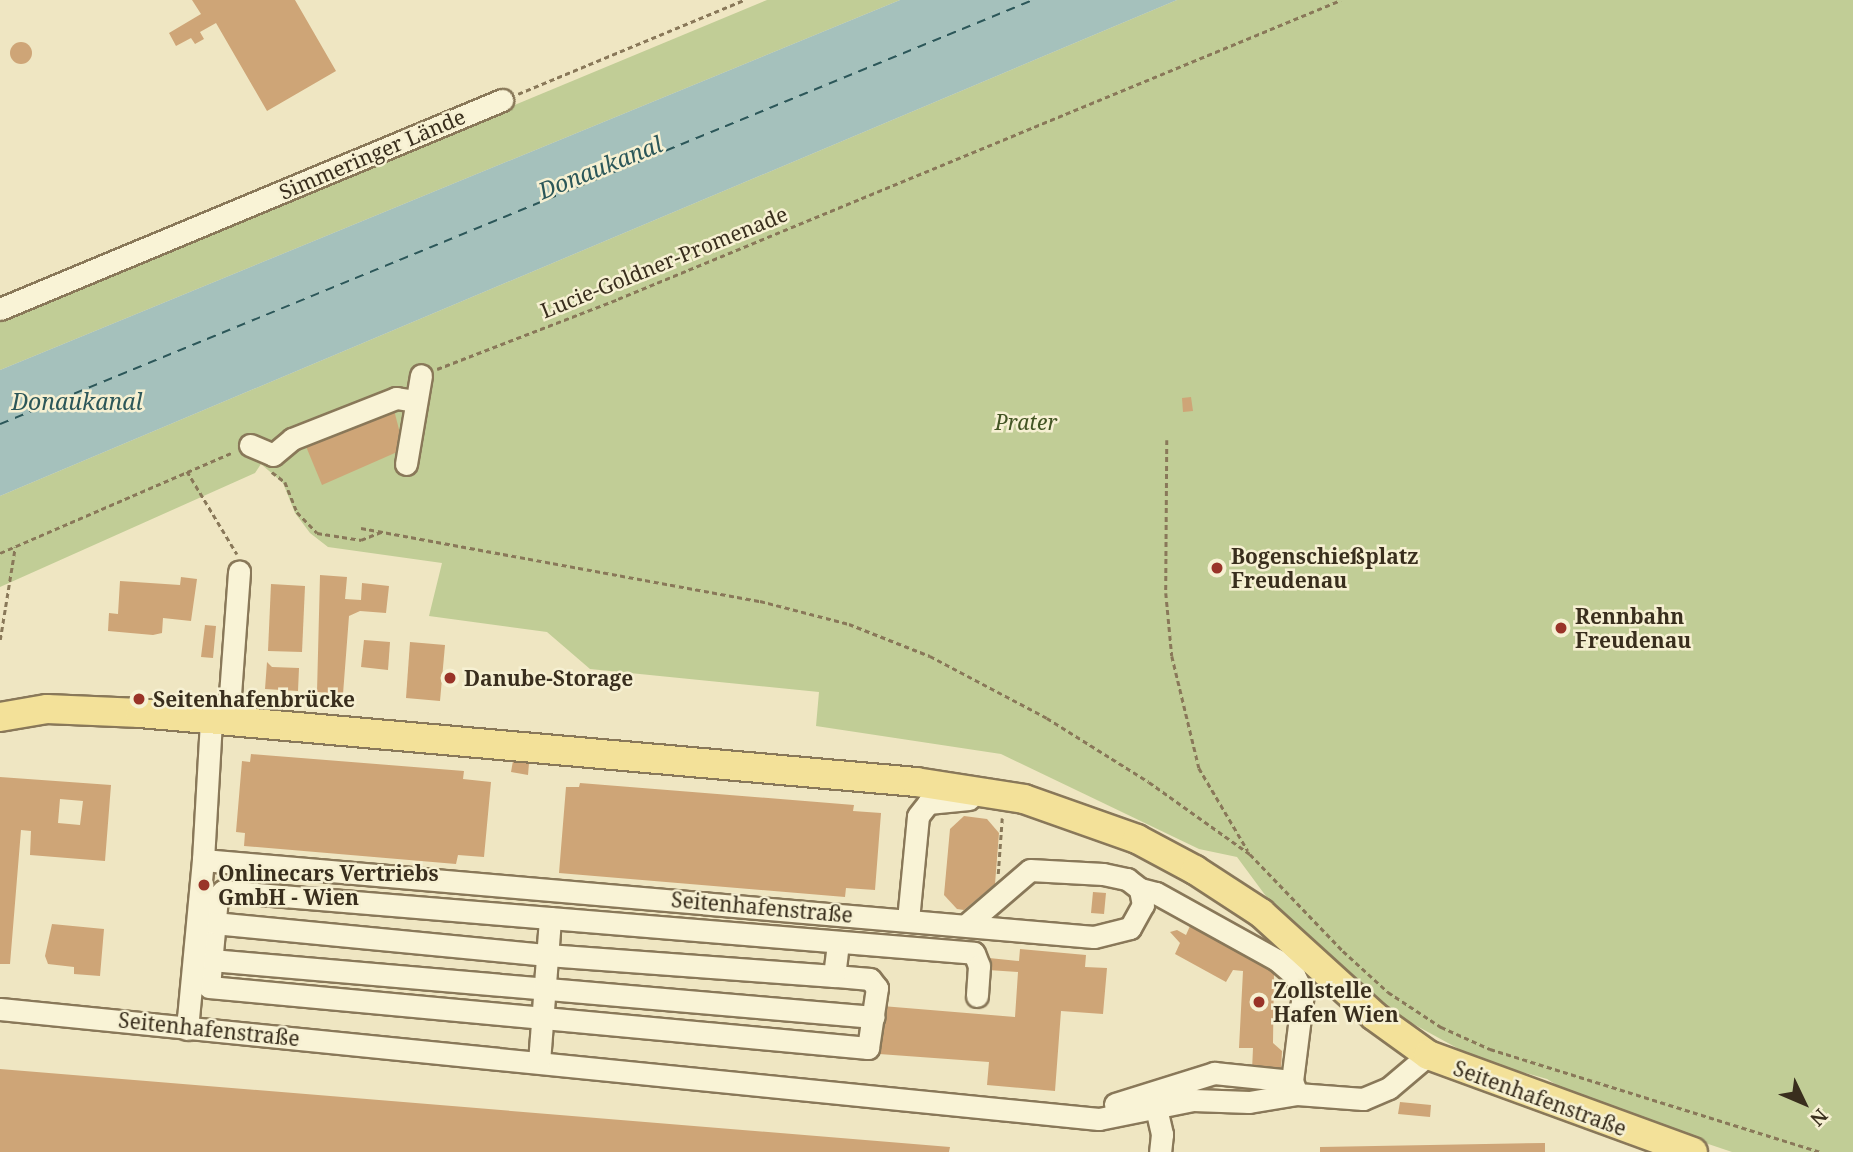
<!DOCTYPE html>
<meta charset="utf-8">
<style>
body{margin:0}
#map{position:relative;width:1853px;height:1152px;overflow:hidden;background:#efe6c2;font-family:"Noto Serif",serif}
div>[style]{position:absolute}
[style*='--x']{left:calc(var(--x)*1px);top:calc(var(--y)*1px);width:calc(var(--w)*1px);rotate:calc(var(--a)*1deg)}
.green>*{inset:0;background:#c1cd96}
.water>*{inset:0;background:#a5c1bc}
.ferry>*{height:2px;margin-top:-1px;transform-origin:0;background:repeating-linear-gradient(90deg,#2c5759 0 9px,transparent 0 16px)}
.building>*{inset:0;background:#cea577}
.round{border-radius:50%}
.path>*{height:2.5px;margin-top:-1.25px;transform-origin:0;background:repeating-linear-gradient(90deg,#897859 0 5px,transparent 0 8.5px)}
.roads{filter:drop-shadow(2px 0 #897859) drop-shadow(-2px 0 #897859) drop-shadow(0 2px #897859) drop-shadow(0 -2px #897859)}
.minor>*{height:21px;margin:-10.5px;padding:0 10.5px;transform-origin:10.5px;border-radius:10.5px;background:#f9f3d6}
.major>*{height:28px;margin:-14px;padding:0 14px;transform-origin:14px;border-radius:14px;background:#f3e199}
.dots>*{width:19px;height:19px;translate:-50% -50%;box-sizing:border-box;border:4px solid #f6f0d2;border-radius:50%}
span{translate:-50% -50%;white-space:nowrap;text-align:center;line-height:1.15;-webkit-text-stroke:5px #f6f0d2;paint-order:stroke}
.street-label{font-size:21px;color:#392e1d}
.park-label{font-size:21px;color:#435524;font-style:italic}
.poi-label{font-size:21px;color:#392e1d;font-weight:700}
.left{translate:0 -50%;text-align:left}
.water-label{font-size:23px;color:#2c5759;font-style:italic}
.north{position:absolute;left:1769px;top:1068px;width:70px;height:70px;-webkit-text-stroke:5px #f6f0d2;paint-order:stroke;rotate:134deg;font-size:19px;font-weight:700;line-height:28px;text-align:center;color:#392e1d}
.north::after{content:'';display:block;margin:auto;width:24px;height:32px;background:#392e1d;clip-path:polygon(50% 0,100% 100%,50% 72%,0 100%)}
</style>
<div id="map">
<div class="green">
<div style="clip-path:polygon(767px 0,900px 0,0 370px,0 319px)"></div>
<div style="clip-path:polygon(1177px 0,1853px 0,1853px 1152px,1732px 1152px,1584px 1102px,1547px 1079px,1479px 1060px,1384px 1008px,1271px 903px,1237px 857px,1199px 849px,1001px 754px,816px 726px,819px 692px,590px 669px,547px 632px,429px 616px,442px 563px,328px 547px,310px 533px,295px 513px,283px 483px,261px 464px,255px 473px,0 587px,0 496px)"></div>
</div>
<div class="water">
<div style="clip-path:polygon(900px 0,1177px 0,0 496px,0 370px)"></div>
</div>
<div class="ferry">
<div style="--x:0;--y:424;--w:1117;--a:-22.32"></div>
</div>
<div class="building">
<div style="clip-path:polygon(192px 0,295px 0,336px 71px,267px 111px,216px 23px,200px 32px,204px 39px,195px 44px,191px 38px,176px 46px,169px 33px,201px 14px)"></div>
<div class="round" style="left:10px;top:42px;width:22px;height:22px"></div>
<div style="clip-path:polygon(1191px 397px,1193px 411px,1183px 412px,1182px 398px)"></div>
<div style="clip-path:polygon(393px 406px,404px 449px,322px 485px,305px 444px)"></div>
<div style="clip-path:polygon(320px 575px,347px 577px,345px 599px,361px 600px,362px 583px,389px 586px,386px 613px,360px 611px,349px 616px,343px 694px,317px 692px)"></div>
<div style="clip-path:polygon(181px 577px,197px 579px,191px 621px,163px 618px,162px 633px,153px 635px,108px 631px,109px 613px,118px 614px,120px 581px,180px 585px)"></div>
<div style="clip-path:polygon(271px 584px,305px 586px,302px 652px,268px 651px)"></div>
<div style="clip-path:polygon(205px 625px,216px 626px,213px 658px,201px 657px)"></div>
<div style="clip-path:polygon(364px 640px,390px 642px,388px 670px,361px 667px)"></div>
<div style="clip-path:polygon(410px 642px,445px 645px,440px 701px,406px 698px)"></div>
<div style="clip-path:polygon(267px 662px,272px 667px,299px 668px,298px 691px,265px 689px)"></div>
<div style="clip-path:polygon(251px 754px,464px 771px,463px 779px,491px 782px,484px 857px,458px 855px,456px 864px,244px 846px,245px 833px,236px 832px,242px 761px,250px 762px)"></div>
<div style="clip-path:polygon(513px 761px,529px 763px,528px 775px,511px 772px)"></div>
<div style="clip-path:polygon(evenodd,0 777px,111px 785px,105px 861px,30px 855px,31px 831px,21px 830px,10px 964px,0 964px,0 777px,60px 799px,83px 801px,80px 825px,58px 823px,60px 799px)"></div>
<div style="clip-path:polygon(580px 783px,854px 805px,853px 811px,881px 813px,875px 890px,846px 888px,845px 897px,559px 873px,566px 787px,579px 787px)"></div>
<div style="clip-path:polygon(964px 816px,987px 819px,999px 833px,995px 884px,964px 910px,957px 909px,944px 895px,950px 829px)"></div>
<div style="clip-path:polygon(1093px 892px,1106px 893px,1104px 914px,1091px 913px)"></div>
<div style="clip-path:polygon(52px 924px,104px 929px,100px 976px,74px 974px,74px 967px,48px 964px,45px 956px)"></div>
<div style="clip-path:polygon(1190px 926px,1274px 972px,1273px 1043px,1282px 1051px,1281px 1071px,1252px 1070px,1253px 1048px,1239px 1048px,1243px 971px,1233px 970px,1226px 982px,1175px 954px,1180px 943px,1170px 932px,1177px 930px,1186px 935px)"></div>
<div style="clip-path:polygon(1020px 949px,1086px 955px,1085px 967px,1107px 968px,1103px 1014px,1061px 1011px,1055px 1091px,987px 1085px,989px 1062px,879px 1054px,882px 1006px,1015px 1017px,1018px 972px,988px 970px,989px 958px,1019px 961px)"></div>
<div style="clip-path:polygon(0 1069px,950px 1147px,949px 1152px,0 1152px)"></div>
<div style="clip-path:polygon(1400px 1102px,1431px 1105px,1430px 1117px,1398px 1114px)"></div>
<div style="clip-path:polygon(1545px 1143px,1545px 1152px,1320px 1152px,1320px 1147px)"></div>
</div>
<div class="path">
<div style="--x:518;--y:94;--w:245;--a:-22.6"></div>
<div style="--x:437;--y:369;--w:194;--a:-21.1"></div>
<div style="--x:618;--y:299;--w:782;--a:-22.47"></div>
<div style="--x:1167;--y:440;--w:153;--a:90.4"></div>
<div style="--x:1166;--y:593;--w:63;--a:84.6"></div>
<div style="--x:1172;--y:656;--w:115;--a:76.4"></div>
<div style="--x:1199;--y:768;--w:96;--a:59.4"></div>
<div style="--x:187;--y:471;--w:97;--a:58.9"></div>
<div style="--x:272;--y:472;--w:16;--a:38"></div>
<div style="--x:285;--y:482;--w:32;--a:68"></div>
<div style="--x:297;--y:512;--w:29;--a:46"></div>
<div style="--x:317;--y:533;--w:45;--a:9"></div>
<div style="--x:361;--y:540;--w:22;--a:-22"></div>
<div style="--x:361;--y:528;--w:406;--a:10.4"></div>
<div style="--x:760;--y:601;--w:92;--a:14.5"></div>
<div style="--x:849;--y:624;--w:87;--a:21.6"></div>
<div style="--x:930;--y:656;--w:132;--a:27.9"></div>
<div style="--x:1047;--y:718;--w:120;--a:32.1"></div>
<div style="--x:1149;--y:782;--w:124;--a:35.5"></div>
<div style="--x:1250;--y:854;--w:134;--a:46.2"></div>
<div style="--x:1343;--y:951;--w:61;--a:42.3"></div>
<div style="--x:1388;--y:992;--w:64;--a:33.4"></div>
<div style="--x:1441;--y:1027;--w:54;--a:24.2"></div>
<div style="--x:1490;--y:1049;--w:347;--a:17.3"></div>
<div style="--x:0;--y:553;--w:254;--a:-23.4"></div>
<div style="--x:0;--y:640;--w:94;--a:-80.8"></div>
<div style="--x:998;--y:874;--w:56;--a:-85.9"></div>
</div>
<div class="roads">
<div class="minor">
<div style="--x:0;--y:309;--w:544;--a:-22.6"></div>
<div style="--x:250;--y:445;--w:25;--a:23"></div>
<div style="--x:273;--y:455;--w:25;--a:-40"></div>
<div style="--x:292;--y:439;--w:112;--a:-21.5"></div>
<div style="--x:396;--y:398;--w:19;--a:9"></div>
<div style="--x:406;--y:464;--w:90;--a:-80.4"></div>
<div style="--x:211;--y:721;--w:139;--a:93.3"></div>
<div style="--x:203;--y:860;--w:894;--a:4.94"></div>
<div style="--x:1094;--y:937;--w:37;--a:-14"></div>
<div style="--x:1130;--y:928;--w:26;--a:-61"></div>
<div style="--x:1143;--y:905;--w:16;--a:-101"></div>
<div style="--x:1140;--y:889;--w:16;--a:14"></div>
<div style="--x:1156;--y:893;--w:138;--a:29"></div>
<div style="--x:1277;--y:960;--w:23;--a:41"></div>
<div style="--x:1294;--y:975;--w:20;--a:63"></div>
<div style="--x:1303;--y:993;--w:89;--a:97.1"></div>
<div style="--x:1292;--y:1081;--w:14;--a:69"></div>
<div style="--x:228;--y:722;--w:151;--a:-85.8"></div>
<div style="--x:550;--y:918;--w:328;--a:-175.3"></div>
<div style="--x:223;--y:891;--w:8;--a:135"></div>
<div style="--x:217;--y:897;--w:90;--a:95.1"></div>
<div style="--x:209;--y:987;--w:662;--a:5.29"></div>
<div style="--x:868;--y:1048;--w:61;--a:-81.5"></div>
<div style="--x:877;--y:988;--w:11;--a:-128"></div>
<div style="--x:870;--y:979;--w:36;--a:-175"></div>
<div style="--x:834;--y:976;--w:34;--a:-83"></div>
<div style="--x:908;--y:920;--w:104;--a:-84.5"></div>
<div style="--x:918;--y:816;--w:16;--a:-52"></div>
<div style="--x:928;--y:803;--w:41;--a:-5.6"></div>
<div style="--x:214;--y:923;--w:335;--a:5.5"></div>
<div style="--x:547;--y:955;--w:288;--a:4.2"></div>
<div style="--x:966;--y:925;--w:84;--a:-40.7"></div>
<div style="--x:1030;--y:870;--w:73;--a:3.1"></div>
<div style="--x:1103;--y:874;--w:25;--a:12"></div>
<div style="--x:1127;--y:879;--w:16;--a:38"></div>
<div style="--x:211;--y:960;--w:665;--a:4.91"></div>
<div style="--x:0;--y:1009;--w:1104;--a:5.72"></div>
<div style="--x:1099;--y:1119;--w:96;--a:-11.4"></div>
<div style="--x:1193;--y:1100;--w:56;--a:2"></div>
<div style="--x:1249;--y:1102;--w:49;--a:-9.5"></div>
<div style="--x:1297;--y:1094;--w:66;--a:4.3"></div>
<div style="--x:1363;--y:1099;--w:28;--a:-23"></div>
<div style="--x:1389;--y:1088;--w:51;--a:-40.2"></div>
<div style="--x:187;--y:1029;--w:170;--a:-84.6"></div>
<div style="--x:539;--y:1062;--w:144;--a:-85.6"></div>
<div style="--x:550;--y:918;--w:425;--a:4.7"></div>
<div style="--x:974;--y:953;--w:14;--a:69"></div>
<div style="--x:979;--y:966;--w:30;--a:94"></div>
<div style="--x:1115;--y:1104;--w:104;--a:-17.4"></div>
<div style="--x:1214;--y:1073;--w:78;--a:5.9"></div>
<div style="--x:1156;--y:1108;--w:27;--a:77"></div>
<div style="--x:1162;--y:1134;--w:18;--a:96"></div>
</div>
<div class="major">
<div style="--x:0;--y:717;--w:48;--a:-9.7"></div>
<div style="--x:47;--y:709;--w:93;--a:2.5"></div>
<div style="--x:140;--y:713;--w:779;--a:5.08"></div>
<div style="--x:916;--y:782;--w:109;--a:8.9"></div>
<div style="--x:1024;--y:799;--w:120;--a:19.5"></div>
<div style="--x:1137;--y:839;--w:66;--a:28.1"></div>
<div style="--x:1195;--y:870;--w:79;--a:33.1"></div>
<div style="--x:1261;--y:913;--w:153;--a:42.3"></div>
<div style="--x:1374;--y:1016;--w:67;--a:35.8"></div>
<div style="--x:1428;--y:1055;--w:282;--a:20.1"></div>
</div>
</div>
<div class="dots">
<div style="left:1217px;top:568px;background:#993328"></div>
<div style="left:1561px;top:628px;background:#993328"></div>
<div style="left:450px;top:678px;background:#993328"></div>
<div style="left:139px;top:699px;background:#993328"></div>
<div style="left:204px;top:885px;background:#993328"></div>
<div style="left:1259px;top:1002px;background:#993328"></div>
</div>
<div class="street-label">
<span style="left:372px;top:154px;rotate:-23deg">Simmeringer Lände</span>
<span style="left:664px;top:262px;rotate:-22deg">Lucie-Goldner-Promenade</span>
<span style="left:762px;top:907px;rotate:5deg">Seitenhafenstraße</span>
<span style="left:209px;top:1029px;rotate:6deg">Seitenhafenstraße</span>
<span style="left:1540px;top:1098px;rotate:20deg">Seitenhafenstraße</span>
</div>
<div class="park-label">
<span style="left:1026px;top:422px">Prater</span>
</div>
<div class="poi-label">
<span class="left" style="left:1231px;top:568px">Bogenschießplatz<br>Freudenau</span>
<span class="left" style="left:1575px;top:628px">Rennbahn<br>Freudenau</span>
<span class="left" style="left:464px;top:678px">Danube-Storage</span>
<span class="left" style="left:153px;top:699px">Seitenhafenbrücke</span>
<span class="left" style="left:218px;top:885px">Onlinecars Vertriebs<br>GmbH - Wien</span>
<span class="left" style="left:1273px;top:1002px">Zollstelle<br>Hafen Wien</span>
</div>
<div class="water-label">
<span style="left:600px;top:167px;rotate:-22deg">Donaukanal</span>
<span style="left:77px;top:401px">Donaukanal</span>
</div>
<div class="north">N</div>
</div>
